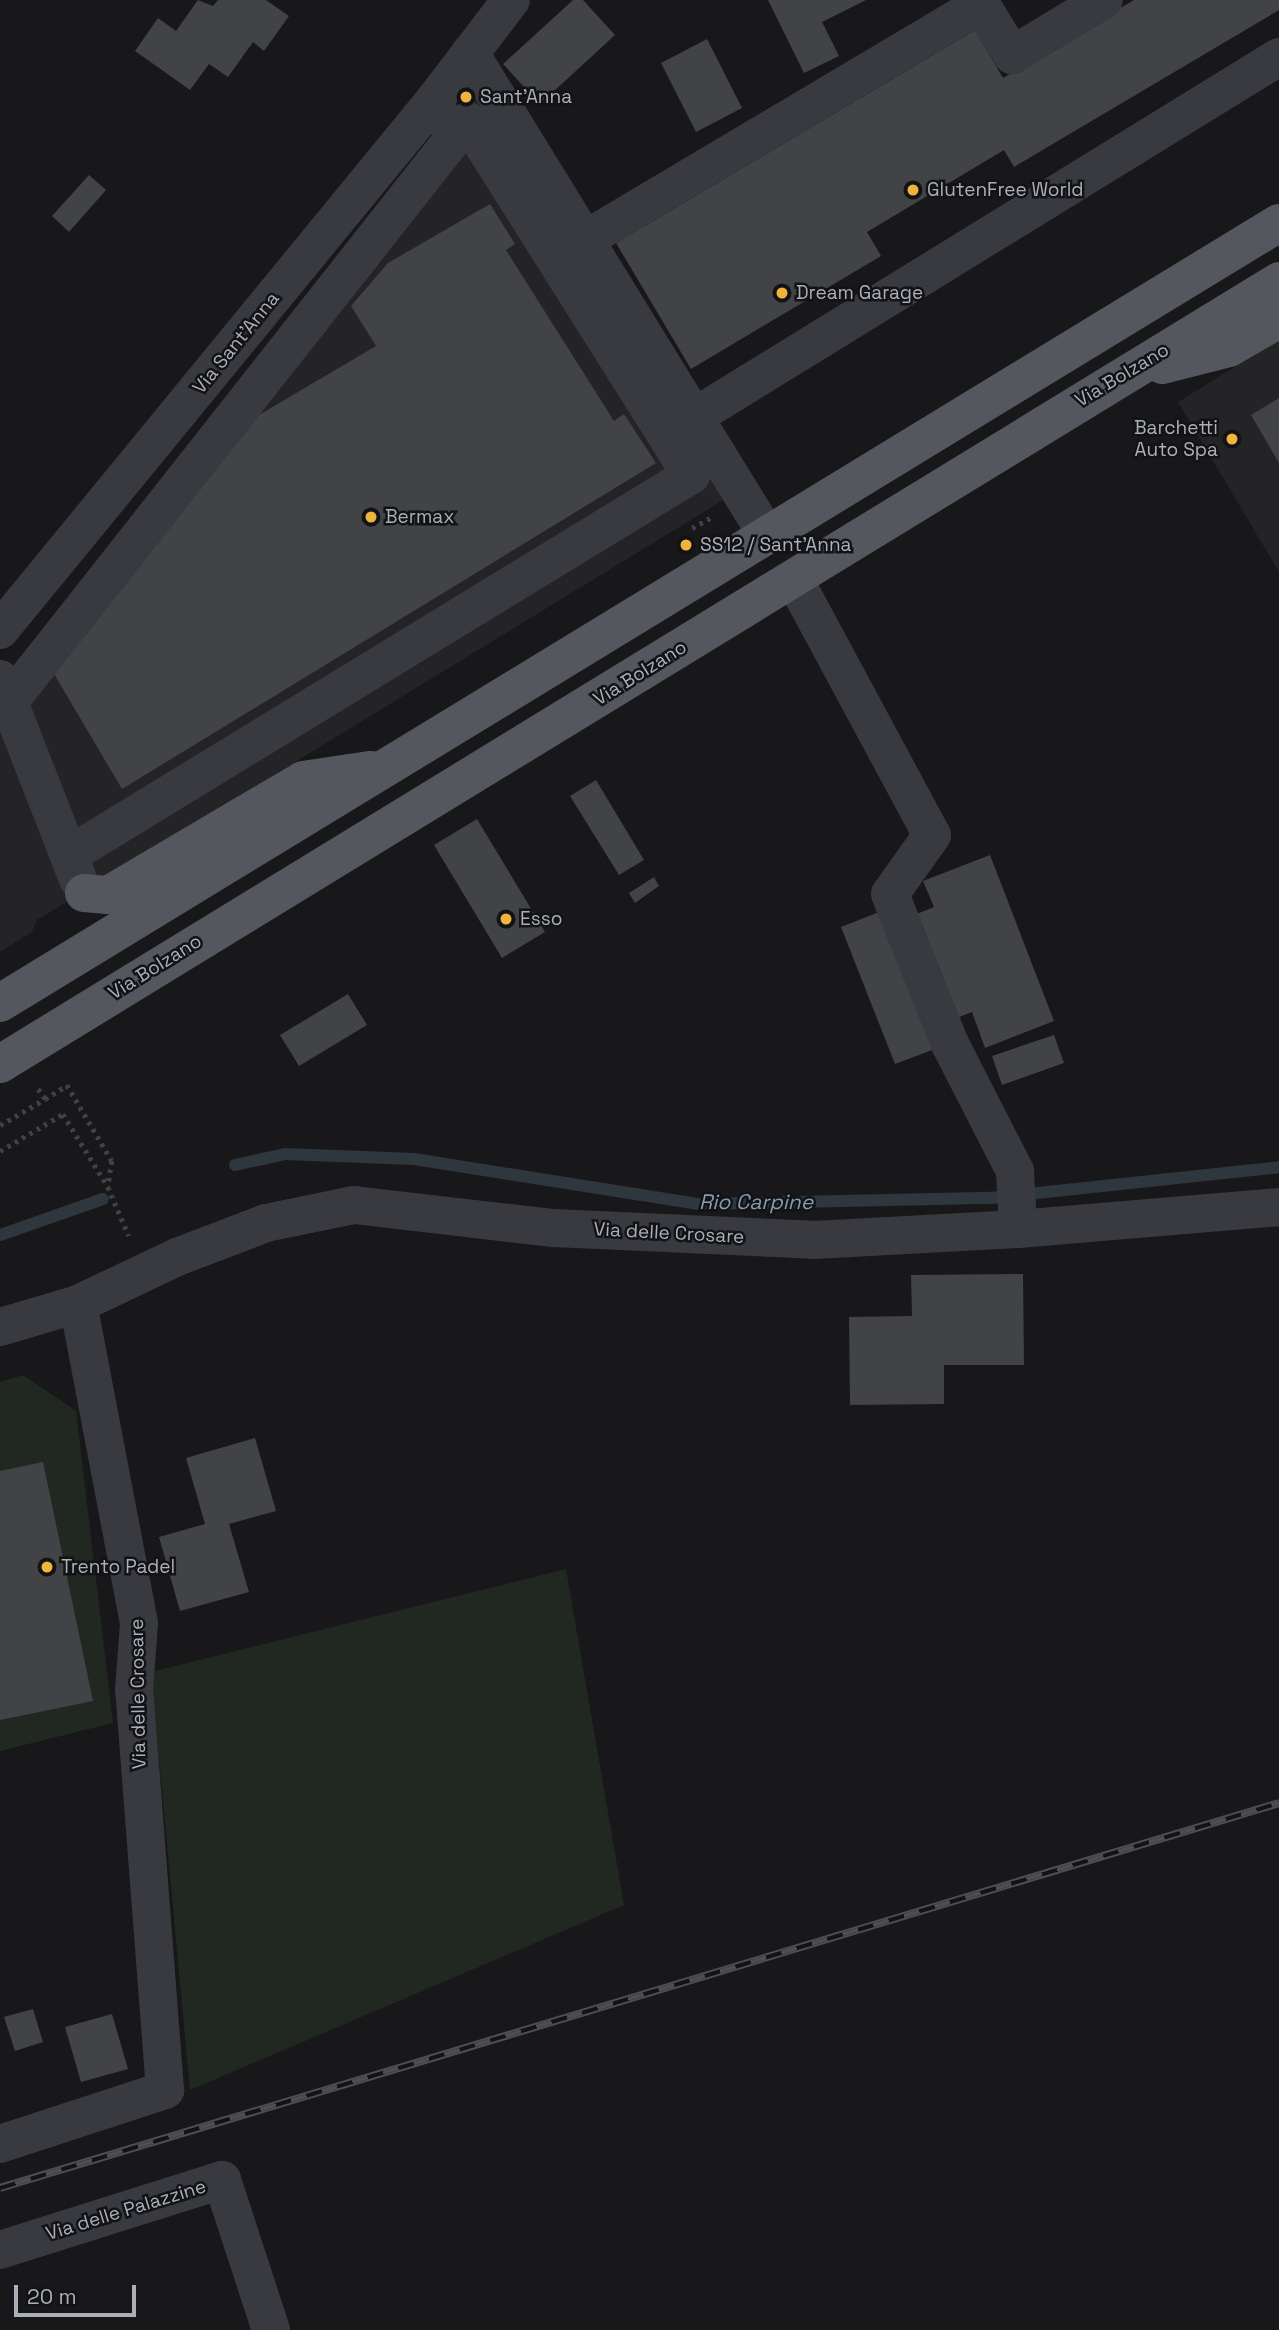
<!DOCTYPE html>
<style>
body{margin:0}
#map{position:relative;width:1279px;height:2330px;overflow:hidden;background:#18181a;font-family:"Space Grotesk",sans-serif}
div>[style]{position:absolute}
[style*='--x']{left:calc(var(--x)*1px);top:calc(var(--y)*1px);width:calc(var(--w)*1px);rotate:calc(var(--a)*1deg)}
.built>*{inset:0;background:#242427}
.green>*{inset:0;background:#202821}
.stream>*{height:12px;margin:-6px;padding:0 6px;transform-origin:6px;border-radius:6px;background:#2e373e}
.building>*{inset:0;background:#424347}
.path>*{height:4.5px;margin-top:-2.25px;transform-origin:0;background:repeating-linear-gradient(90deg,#3f4146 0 3.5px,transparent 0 8.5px)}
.minor>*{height:38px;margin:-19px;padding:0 19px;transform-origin:19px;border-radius:19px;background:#393a3f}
.major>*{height:38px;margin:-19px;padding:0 19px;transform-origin:19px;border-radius:19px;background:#55575e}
.rail>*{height:8px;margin-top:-4px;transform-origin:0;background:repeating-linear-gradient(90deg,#131315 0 16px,#4c4e54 0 32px);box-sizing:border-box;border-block:2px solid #4c4e54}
.dots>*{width:19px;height:19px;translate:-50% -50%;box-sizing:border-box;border:4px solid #131315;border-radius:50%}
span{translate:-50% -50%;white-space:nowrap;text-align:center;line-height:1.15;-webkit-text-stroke:5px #131315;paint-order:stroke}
.poi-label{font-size:19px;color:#aaafb9}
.left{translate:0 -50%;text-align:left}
.right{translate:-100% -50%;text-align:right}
.street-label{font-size:19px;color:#aaafb9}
.water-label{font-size:21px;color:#839cb3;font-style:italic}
.scale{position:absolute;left:14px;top:2285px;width:122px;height:32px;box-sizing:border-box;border:4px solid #aaafb9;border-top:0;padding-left:9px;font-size:21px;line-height:24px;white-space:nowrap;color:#aaafb9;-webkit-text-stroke:5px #131315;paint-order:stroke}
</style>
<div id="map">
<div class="built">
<div style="clip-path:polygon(475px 91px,725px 499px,37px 920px,32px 932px,0 952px,0 682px)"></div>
<div style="clip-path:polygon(1279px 340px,1279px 572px,1178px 402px)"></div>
</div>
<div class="green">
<div style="clip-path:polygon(23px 1375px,76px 1411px,113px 1723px,0 1751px,0 1382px)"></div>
<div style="clip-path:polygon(566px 1569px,624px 1905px,190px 2090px,151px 1672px)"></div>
</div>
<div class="stream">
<div style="--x:235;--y:1165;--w:51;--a:-12.4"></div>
<div style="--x:285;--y:1154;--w:129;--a:2.2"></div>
<div style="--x:414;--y:1159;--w:287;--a:9"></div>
<div style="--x:697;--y:1204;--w:294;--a:-1.2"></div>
<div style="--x:991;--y:1198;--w:290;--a:-6.1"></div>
<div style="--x:0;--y:1235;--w:109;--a:-19.3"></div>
</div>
<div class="building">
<div style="clip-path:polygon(198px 0,213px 6px,218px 0,266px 0,289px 16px,264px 51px,253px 42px,228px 77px,209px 64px,190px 90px,135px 51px,158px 18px,176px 31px)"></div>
<div style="clip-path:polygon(573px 0,583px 0,615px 35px,540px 104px,503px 64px)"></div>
<div style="clip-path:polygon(768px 0,866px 0,822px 22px,839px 56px,804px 73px)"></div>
<div style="clip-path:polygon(1134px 0,1279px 0,1279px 10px,1014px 167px,1004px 150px,867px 232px,881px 256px,691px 369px,616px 243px,975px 30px,1003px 78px)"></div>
<div style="clip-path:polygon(707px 39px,742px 108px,696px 132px,661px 63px)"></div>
<div style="clip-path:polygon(89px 175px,106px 190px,69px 232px,52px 216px)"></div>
<div style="clip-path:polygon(490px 204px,515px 244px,506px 250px,614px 421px,624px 414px,656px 463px,122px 789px,50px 667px,259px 415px,376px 346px,351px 306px,388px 263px)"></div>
<div style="clip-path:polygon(1279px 398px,1279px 463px,1251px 415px)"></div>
<div style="clip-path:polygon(596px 780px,644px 860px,619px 875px,570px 796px)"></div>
<div style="clip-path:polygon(477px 819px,545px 932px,502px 958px,434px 845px)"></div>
<div style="clip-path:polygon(990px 855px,1054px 1021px,985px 1048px,972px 1012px,949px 1021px,909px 917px,934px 907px,923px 881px)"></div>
<div style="clip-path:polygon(654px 877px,659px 886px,635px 903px,629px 893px)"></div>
<div style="clip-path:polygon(887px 909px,940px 1047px,895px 1064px,841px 927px)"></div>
<div style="clip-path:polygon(348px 994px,367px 1025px,299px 1066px,280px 1035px)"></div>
<div style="clip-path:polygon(1054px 1035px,1064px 1063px,1002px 1085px,992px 1056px)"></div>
<div style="clip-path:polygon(1023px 1274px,1024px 1365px,944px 1365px,944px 1404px,850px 1405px,849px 1317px,912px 1316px,911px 1275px)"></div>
<div style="clip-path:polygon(255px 1438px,276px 1511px,229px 1524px,249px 1592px,180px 1611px,159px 1537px,205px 1524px,186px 1458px)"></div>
<div style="clip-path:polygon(43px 1462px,93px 1701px,0 1720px,0 1471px)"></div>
<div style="clip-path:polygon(33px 2009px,43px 2042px,15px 2051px,4px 2017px)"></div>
<div style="clip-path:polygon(112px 2014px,128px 2069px,81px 2082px,65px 2027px)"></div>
</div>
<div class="path">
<div style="--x:692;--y:528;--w:21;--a:-29"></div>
<div style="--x:45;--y:1099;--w:26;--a:-32"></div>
<div style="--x:67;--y:1085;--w:88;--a:59.4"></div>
<div style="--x:112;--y:1161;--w:25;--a:99"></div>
<div style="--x:0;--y:1125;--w:52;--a:-30"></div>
<div style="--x:45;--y:1099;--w:14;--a:-126"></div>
<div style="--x:0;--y:1151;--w:73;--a:-30.4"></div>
<div style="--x:63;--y:1114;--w:86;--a:58.3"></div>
<div style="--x:108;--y:1187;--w:53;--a:66.8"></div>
</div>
<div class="minor">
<div style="--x:470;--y:53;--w:566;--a:58.36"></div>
<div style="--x:584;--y:240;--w:462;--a:-30.7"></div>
<div style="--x:981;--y:4;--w:60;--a:58.7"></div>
<div style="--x:1012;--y:55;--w:107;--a:-30.9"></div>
<div style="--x:694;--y:417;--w:687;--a:-31.61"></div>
<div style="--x:794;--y:579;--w:291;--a:61.7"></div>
<div style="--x:932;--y:835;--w:72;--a:125.4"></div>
<div style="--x:890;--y:894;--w:162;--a:68.2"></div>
<div style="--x:950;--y:1044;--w:143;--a:62.9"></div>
<div style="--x:1015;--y:1171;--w:58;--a:87"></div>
<div style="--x:0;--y:630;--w:683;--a:-50.65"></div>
<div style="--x:433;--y:102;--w:128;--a:-52.6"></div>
<div style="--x:0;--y:679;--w:215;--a:68.7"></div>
<div style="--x:9;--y:702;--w:722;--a:-51.75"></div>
<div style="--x:456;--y:135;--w:24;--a:-128"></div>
<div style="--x:69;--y:855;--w:729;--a:-31.42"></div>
<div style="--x:691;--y:475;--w:418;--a:-122.2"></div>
<div style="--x:468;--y:121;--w:18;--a:131"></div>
<div style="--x:0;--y:1327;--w:81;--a:-16.4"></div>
<div style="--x:78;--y:1304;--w:110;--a:-25.4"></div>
<div style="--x:177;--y:1257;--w:95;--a:-20.9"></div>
<div style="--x:266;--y:1223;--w:90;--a:-11.6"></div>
<div style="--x:354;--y:1205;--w:201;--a:6.6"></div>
<div style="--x:554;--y:1228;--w:260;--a:2.6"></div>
<div style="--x:814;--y:1240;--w:204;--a:-3.1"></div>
<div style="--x:1018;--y:1229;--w:262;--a:-4.8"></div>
<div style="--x:0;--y:2144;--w:174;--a:-18.1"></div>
<div style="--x:165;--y:2090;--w:401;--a:-94.4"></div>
<div style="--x:134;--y:1690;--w:67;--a:-85.7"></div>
<div style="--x:139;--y:1623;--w:325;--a:-100.8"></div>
<div style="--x:0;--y:2250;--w:233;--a:-17.5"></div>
<div style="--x:222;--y:2180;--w:158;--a:71.9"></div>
</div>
<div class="major">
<div style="--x:1162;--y:365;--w:69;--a:-14.2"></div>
<div style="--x:1229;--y:348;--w:58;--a:-30.1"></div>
<div style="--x:84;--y:893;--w:24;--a:5"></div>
<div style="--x:108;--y:895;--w:226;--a:-30.5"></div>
<div style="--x:303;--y:780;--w:69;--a:-8.4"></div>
<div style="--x:0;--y:1003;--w:1498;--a:-31.38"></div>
<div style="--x:0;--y:1064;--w:1500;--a:-31.47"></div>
</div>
<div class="rail">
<div style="--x:0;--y:2188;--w:1336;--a:-16.75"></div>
</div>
<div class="dots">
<div style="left:466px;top:97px;background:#eeb43c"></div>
<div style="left:913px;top:190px;background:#eeb43c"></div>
<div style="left:782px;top:293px;background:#eeb43c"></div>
<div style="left:1232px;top:439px;background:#eeb43c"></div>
<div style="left:371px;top:517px;background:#eeb43c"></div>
<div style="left:686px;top:545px;background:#eeb43c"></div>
<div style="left:506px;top:919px;background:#eeb43c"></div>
<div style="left:47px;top:1567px;background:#eeb43c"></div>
</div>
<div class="poi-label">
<span class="left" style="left:480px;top:97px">Sant'Anna</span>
<span class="left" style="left:927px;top:190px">GlutenFree World</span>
<span class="left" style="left:796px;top:293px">Dream Garage</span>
<span class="right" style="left:1218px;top:439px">Barchetti<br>Auto Spa</span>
<span class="left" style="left:385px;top:517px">Bermax</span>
<span class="left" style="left:700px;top:545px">SS12 / Sant'Anna</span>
<span class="left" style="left:520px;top:919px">Esso</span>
<span class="left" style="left:61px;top:1567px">Trento Padel</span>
</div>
<div class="street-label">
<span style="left:236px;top:343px;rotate:-51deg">Via Sant'Anna</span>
<span style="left:1122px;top:375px;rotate:-31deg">Via Bolzano</span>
<span style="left:640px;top:673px;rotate:-32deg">Via Bolzano</span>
<span style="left:155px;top:967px;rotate:-32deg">Via Bolzano</span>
<span style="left:669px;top:1233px;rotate:3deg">Via delle Crosare</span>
<span style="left:138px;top:1694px;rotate:-91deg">Via delle Crosare</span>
<span style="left:126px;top:2210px;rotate:-17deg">Via delle Palazzine</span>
</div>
<div class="water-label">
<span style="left:756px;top:1202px">Rio Carpine</span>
</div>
<div class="scale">20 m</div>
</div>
